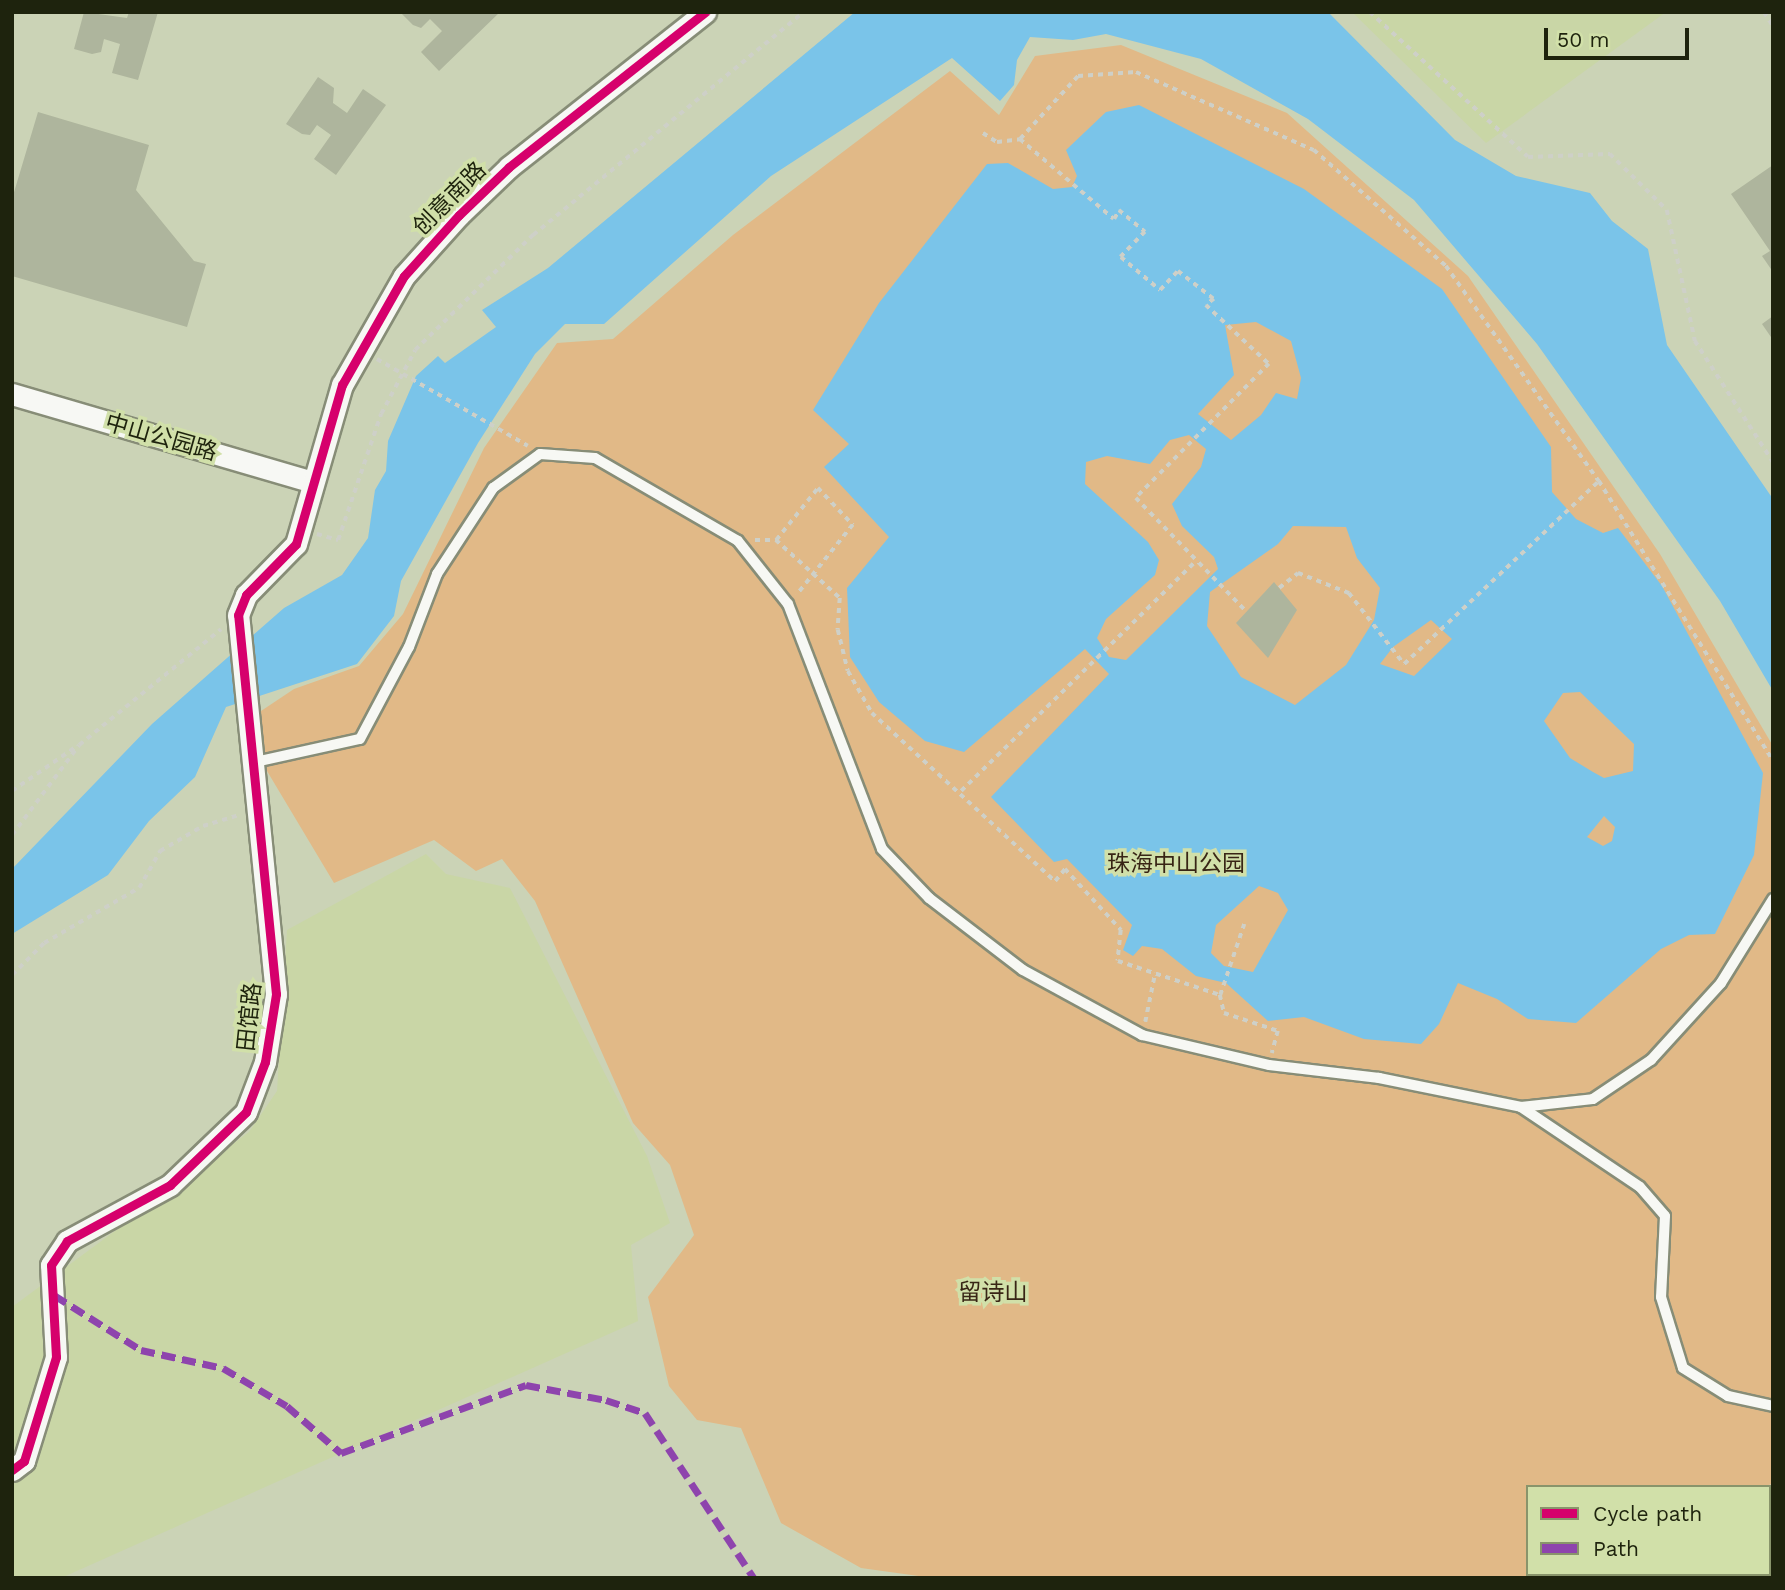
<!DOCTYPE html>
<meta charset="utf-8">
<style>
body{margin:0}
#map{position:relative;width:1785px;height:1590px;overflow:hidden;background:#cbd3b6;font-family:"Work Sans","Noto Sans SC",sans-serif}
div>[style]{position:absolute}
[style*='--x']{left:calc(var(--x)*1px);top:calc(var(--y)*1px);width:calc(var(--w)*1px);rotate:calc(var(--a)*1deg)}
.built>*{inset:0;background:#c9d6a6}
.green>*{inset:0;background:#e1b987}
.water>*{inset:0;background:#7ac4e9}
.building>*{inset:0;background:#aeb59d}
.path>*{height:3.5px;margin-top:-1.75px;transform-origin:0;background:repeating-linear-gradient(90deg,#ced0c8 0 5px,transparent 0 10px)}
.roads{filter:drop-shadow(2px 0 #878d77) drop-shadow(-2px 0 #878d77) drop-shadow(0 2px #878d77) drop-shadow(0 -2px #878d77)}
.lane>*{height:10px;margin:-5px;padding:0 5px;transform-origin:5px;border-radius:5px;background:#f7f8f4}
.street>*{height:21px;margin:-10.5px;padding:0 10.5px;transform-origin:10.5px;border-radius:10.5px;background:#f7f8f4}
.quiet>*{height:7px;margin-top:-3.5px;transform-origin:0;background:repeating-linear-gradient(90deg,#8e44ad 0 14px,transparent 0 21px)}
.cycleway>*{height:9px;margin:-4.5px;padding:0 4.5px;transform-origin:4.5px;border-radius:4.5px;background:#d6006c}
span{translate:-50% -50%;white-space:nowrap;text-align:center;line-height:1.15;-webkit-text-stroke:7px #d1e0a9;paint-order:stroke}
.street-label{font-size:23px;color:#1e230d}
.park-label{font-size:23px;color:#382515}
.frame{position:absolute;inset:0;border:14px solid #1e230d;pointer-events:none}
.legend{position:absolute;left:1526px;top:1485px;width:245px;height:91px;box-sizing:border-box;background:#d1e0a9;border:2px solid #89946b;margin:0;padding:9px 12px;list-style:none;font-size:21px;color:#1e230d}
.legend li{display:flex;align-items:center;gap:14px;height:35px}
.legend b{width:35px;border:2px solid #89946b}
.scale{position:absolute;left:1544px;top:28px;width:145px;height:32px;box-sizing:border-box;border:4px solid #1e230d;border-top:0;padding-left:9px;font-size:21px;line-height:24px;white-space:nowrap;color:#1e230d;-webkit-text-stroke:5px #d1e0a9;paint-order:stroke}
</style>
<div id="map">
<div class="built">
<div style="clip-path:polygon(1352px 12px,1666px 12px,1486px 143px)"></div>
<div style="clip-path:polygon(426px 854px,446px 874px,510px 888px,647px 1156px,670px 1223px,631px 1245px,638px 1321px,61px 1578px,12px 1578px,12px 1307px,249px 1132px,277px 1091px,287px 930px)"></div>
</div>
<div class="green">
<div style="clip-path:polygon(evenodd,1121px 45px,1287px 113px,1468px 276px,1660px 554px,1773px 746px,1773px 1578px,933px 1578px,861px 1568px,781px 1523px,741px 1428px,697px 1420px,669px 1386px,648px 1297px,694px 1235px,670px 1165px,633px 1123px,535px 901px,502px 859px,476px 871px,434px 840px,334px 883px,267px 771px,258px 713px,294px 689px,359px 666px,403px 614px,484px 448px,557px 343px,613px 339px,733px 235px,950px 71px,999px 115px,1035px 56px,1121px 45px,1528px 1487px,1769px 1487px,1769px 1574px,1528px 1574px,1528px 1487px)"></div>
</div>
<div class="water">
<div style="clip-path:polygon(855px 12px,1328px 12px,1455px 140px,1516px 176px,1590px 193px,1612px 221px,1648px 249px,1667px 345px,1773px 499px,1773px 691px,1720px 601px,1537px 344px,1414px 200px,1308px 119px,1201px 59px,1106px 34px,1073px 40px,1030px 37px,1017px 60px,1014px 85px,1000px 101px,952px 58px,771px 176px,604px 324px,565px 324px,535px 354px,478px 443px,401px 581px,394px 616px,357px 664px,226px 707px,195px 777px,149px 821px,108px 875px,12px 934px,12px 869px,152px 724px,284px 608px,342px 575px,368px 538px,375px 490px,386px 471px,388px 441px,416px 376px,438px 356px,445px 363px,496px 327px,482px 310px,548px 268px)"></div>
<div style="clip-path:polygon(evenodd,1139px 105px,1304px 189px,1442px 289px,1551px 447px,1552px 492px,1576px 519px,1603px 533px,1618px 528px,1662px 586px,1763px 773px,1754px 855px,1715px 934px,1689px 935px,1661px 949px,1576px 1023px,1528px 1019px,1497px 999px,1458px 983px,1439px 1024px,1421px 1044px,1364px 1039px,1304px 1017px,1268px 1021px,1226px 983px,1196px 976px,1162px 949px,1142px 946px,1133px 956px,1123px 950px,1132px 925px,1067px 859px,1054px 862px,991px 797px,1109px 674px,1085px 649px,964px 752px,925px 741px,879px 702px,850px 657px,847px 588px,889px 537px,824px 467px,849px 444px,813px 410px,879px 303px,987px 164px,1008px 163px,1053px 189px,1072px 187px,1077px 176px,1066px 150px,1106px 112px,1139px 105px,1256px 322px,1291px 341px,1301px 378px,1297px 399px,1276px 393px,1261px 415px,1231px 440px,1198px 414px,1234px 375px,1225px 325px,1256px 322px,1139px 105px,1189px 435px,1206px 449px,1201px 467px,1172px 504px,1182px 526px,1214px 557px,1218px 569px,1126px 660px,1109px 657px,1097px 638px,1106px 619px,1155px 575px,1159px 560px,1148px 542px,1085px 484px,1086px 462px,1107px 456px,1150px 464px,1170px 440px,1189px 435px,1139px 105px,1293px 526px,1346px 527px,1357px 558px,1380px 588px,1374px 620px,1346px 665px,1295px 705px,1241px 677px,1207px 626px,1210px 592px,1278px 544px,1293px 526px,1139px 105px,1431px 620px,1452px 639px,1414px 676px,1380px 664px,1393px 647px,1431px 620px,1139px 105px,1580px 692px,1634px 744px,1633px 771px,1604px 778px,1593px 772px,1570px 758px,1544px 721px,1563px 693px,1580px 692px,1139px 105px,1604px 816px,1615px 827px,1612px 841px,1603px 846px,1587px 837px,1604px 816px,1139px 105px,1259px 886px,1278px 893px,1288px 910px,1253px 972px,1224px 966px,1211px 953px,1216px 925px,1259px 886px)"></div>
</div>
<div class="building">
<div style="clip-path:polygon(84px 12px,127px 18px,129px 12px,158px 12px,138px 80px,112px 73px,120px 44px,104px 39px,101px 52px,92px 54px,74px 49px)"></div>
<div style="clip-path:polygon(400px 12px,500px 12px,439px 71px,421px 52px,442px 31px,430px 19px,421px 28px,413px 25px)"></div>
<div style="clip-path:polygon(318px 77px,334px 88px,333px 103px,347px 113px,363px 89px,386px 105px,336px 175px,314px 159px,331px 135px,317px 125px,310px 135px,302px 134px,286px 124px)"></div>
<div style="clip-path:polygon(38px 112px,149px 145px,136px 190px,194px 261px,206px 264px,187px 327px,12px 276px,12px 199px)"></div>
<div style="clip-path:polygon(1773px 165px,1773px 272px,1762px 256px,1770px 251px,1731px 194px)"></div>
<div style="clip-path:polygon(1773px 316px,1773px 340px,1762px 324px)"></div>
<div style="clip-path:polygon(1274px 582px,1297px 610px,1268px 658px,1236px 623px)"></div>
</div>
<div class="path">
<div style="--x:1370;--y:12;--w:214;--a:42.5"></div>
<div style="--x:1528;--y:157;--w:82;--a:-2.1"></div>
<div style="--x:1610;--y:154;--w:80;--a:44.5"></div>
<div style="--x:1667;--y:210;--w:134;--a:77.9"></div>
<div style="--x:1695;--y:341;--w:144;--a:57.2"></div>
<div style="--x:1764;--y:12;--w:17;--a:57"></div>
<div style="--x:983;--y:133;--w:17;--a:33"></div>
<div style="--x:997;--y:142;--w:23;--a:-7"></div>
<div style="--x:1020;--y:139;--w:123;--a:40.4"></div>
<div style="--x:1114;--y:219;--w:10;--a:-61"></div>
<div style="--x:1119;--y:210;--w:34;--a:40"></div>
<div style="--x:1145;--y:232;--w:35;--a:134"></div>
<div style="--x:1121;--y:257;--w:51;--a:40.2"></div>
<div style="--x:1160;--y:290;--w:26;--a:-47"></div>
<div style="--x:1178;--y:271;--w:46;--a:37.9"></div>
<div style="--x:1214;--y:299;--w:10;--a:143"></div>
<div style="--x:1206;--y:305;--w:86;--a:43.1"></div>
<div style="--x:1269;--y:364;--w:189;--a:134.8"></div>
<div style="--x:1136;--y:498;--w:159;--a:45.8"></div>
<div style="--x:1020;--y:139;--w:86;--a:-47.4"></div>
<div style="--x:1078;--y:76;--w:58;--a:-3.9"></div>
<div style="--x:1136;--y:72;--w:194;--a:23.7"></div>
<div style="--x:1314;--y:150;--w:176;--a:41.3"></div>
<div style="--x:1446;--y:266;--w:264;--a:54.6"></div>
<div style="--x:1599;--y:481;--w:330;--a:58.1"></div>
<div style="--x:377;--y:359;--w:174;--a:29.9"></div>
<div style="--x:317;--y:534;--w:22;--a:16"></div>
<div style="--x:338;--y:540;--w:133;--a:-71.2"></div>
<div style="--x:381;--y:414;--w:72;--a:-62"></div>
<div style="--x:415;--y:350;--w:165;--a:-44.3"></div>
<div style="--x:533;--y:235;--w:351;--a:-39.5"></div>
<div style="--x:755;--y:540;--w:21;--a:0"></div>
<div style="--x:776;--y:540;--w:86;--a:42.2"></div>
<div style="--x:840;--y:598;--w:32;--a:94"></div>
<div style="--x:838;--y:630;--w:42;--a:76.3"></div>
<div style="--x:848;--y:671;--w:48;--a:60.3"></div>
<div style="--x:872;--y:713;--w:248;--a:42.6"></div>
<div style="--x:1055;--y:881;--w:16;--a:-50"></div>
<div style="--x:1065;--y:869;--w:83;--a:47.4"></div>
<div style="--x:1121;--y:930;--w:31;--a:96"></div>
<div style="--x:1118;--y:961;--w:108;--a:18.4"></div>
<div style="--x:1220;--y:995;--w:18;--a:77"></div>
<div style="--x:1224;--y:1013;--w:57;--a:18.4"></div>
<div style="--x:1278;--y:1031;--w:23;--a:105"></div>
<div style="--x:776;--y:540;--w:67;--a:-51.1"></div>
<div style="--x:818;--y:488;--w:51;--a:46.6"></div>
<div style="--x:853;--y:525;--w:90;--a:128.7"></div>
<div style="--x:1279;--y:588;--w:24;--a:-38"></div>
<div style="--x:1298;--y:573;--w:55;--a:21.4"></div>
<div style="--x:1349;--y:593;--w:90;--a:52.2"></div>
<div style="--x:1404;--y:664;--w:267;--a:-43.2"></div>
<div style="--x:12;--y:791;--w:79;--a:-34.7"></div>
<div style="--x:961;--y:791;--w:329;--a:-44.4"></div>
<div style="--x:12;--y:835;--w:112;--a:-53.3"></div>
<div style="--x:79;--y:745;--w:183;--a:-39.2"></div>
<div style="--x:12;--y:975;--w:45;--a:-45"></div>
<div style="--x:44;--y:943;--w:110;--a:-30.1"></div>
<div style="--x:139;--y:888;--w:43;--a:-60.4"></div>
<div style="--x:160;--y:851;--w:50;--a:-30.2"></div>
<div style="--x:203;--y:826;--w:38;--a:-17"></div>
<div style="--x:1220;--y:995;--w:75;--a:-71.3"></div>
<div style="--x:1145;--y:1022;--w:50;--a:-78.5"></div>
<div style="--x:1769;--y:1487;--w:4;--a:-14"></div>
<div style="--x:1755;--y:1574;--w:4;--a:90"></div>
</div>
<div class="roads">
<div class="lane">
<div style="--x:255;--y:762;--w:107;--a:-12.4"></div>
<div style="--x:360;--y:739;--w:104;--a:-62"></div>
<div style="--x:409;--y:647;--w:78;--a:-69"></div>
<div style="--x:437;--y:574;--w:103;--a:-56.9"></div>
<div style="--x:493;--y:488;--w:58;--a:-35.9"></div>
<div style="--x:540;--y:454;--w:55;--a:4.2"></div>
<div style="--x:595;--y:458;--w:165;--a:30.1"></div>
<div style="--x:738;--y:541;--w:80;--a:51.6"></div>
<div style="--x:788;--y:604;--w:262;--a:69"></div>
<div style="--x:882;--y:849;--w:68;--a:46.2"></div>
<div style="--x:929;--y:898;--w:118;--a:37.5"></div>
<div style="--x:1023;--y:970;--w:136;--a:28.6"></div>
<div style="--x:1142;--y:1035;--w:130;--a:13.3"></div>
<div style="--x:1269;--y:1065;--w:111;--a:6.7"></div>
<div style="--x:1379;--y:1078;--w:145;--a:11.5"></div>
<div style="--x:1521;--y:1107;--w:143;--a:33.9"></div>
<div style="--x:1640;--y:1187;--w:38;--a:49"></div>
<div style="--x:1665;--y:1216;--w:81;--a:92.8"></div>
<div style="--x:1661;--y:1297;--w:74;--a:72.8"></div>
<div style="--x:1683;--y:1368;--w:53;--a:31.9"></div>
<div style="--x:1728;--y:1396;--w:46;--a:12.5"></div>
<div style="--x:1521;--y:1107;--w:72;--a:-6.3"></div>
<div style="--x:1593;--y:1099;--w:70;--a:-33.9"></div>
<div style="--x:1651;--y:1060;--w:104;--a:-47.7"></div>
<div style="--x:1721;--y:983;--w:99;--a:-58.2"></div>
</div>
<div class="street">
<div style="--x:12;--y:394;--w:310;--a:16.3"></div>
<div style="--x:12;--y:1470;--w:15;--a:-37"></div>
<div style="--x:24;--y:1461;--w:109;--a:-72.9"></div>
<div style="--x:56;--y:1357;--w:92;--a:-93.1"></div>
<div style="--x:51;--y:1265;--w:29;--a:-56"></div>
<div style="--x:67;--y:1241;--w:117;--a:-28.5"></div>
<div style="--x:170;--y:1185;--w:105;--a:-43.8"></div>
<div style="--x:246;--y:1112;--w:53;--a:-69.2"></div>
<div style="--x:265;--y:1062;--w:69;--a:-80.8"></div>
<div style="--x:276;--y:994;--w:381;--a:-95.7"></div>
<div style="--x:238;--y:615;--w:22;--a:-68"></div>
<div style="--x:246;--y:595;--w:71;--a:-45.6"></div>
<div style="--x:296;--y:544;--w:166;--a:-73.9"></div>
<div style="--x:342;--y:385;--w:125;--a:-60.4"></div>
<div style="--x:404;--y:276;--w:82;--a:-48"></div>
<div style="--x:459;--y:215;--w:69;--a:-43.8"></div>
<div style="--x:509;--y:167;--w:250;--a:-38.3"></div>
</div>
</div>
<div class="quiet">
<div style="--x:54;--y:1295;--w:103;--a:32.3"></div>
<div style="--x:141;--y:1350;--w:84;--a:12.4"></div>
<div style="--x:223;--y:1368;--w:74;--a:30.7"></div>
<div style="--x:287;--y:1406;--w:72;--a:41"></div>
<div style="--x:341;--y:1453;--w:197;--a:-20.2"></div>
<div style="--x:526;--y:1385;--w:81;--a:10.6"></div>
<div style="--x:606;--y:1400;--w:41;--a:18.4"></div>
<div style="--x:645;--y:1413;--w:198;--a:56.6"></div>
</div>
<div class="cycleway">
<div style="--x:12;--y:1470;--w:15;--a:-37"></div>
<div style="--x:24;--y:1461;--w:109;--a:-72.9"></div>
<div style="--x:56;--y:1357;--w:92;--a:-93.1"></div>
<div style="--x:51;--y:1265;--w:29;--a:-56"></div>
<div style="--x:67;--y:1241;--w:117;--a:-28.5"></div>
<div style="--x:170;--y:1185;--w:105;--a:-43.8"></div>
<div style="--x:246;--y:1112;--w:53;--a:-69.2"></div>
<div style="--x:265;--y:1062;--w:69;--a:-80.8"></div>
<div style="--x:276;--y:994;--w:381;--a:-95.7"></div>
<div style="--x:238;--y:615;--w:22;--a:-68"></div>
<div style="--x:246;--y:595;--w:71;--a:-45.6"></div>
<div style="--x:296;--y:544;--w:166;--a:-73.9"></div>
<div style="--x:342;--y:385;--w:125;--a:-60.4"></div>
<div style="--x:404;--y:276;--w:82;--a:-48"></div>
<div style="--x:459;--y:215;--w:69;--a:-43.8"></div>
<div style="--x:509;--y:167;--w:250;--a:-38.3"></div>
</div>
<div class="street-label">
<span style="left:450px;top:199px;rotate:-45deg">创意南路</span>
<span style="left:161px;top:438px;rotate:16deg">中山公园路</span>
<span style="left:250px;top:1017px;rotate:-84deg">田馆路</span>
</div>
<div class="park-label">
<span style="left:1176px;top:864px">珠海中山公园</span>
<span style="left:993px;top:1293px">留诗山</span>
</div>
<div class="frame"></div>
<ul class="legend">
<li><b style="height:9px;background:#d6006c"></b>Cycle path</li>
<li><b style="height:9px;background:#8e44ad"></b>Path</li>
</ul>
<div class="scale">50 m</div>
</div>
